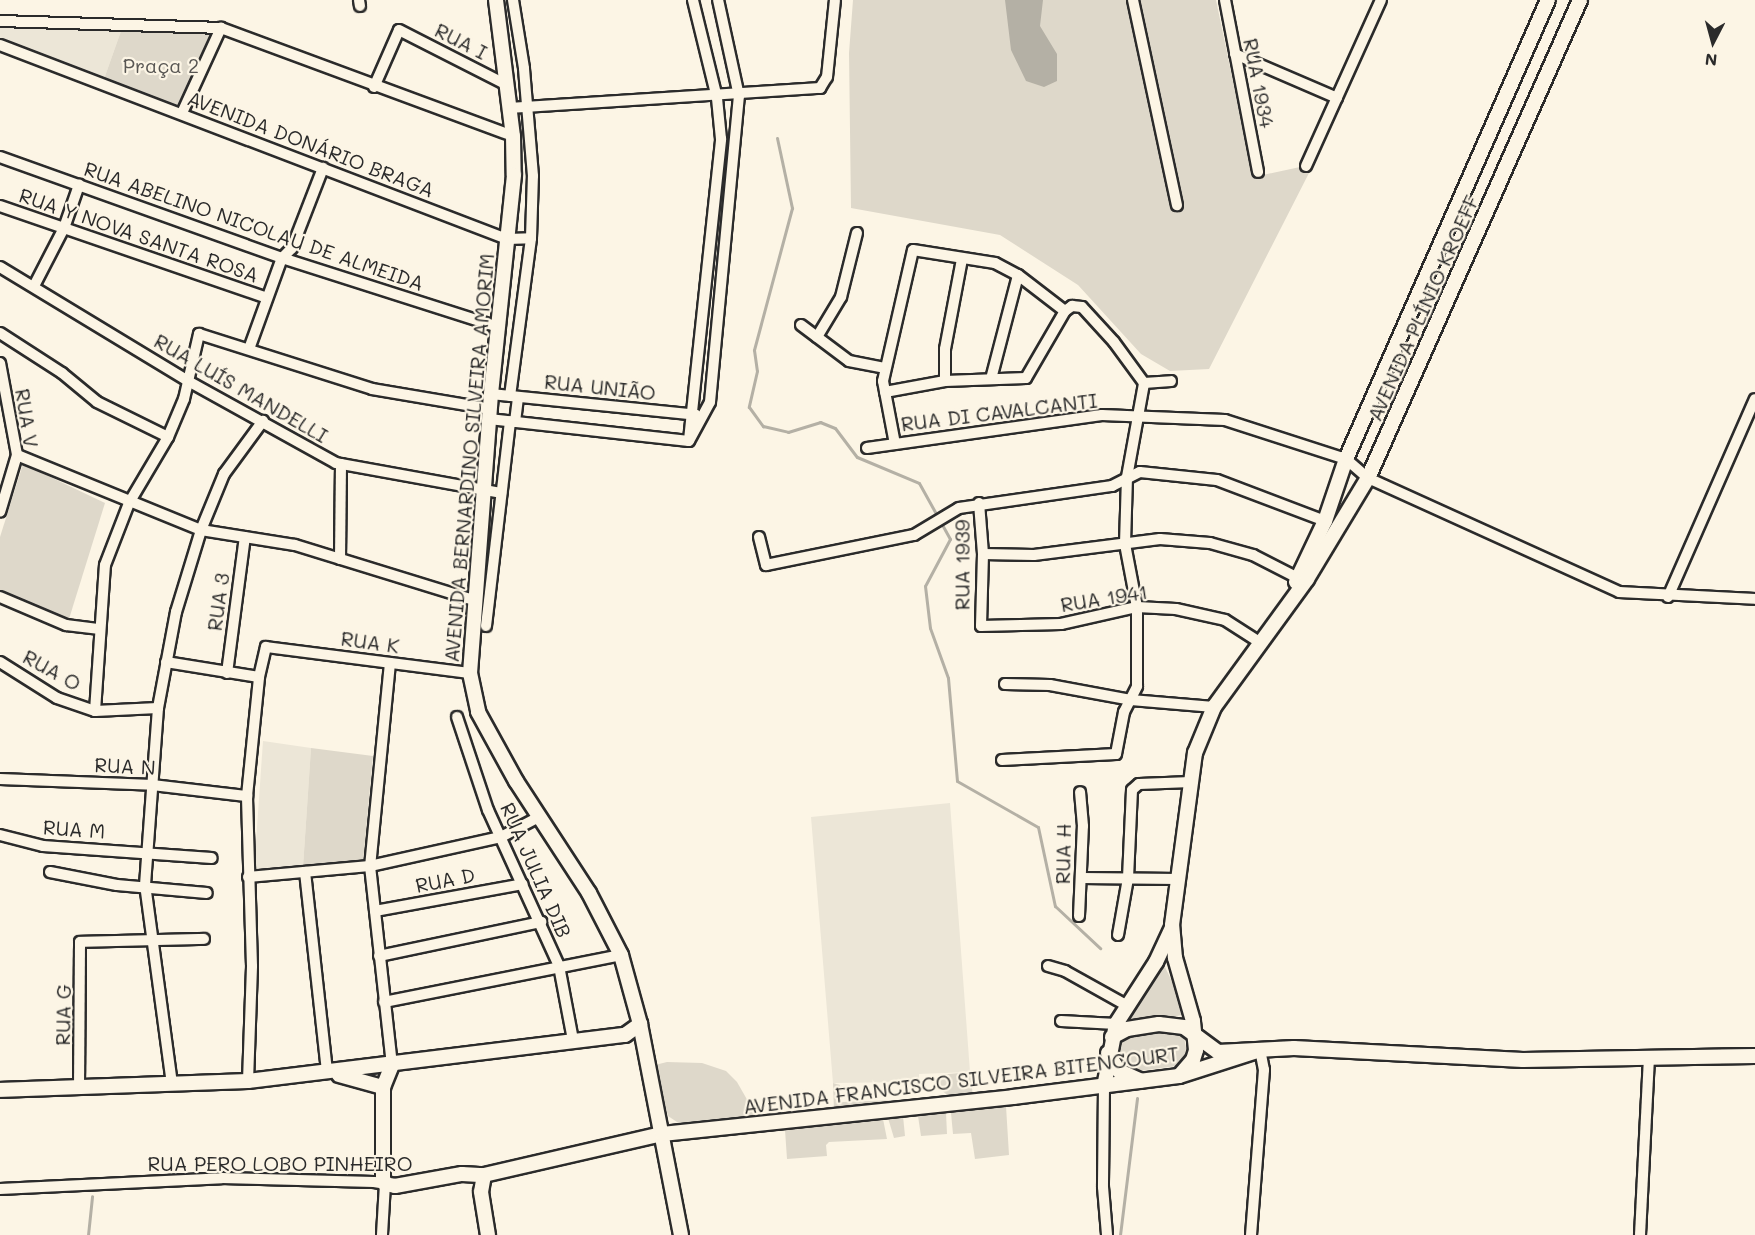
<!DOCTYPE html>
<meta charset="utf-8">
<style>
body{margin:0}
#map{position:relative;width:1755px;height:1235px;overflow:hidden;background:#fcf5e5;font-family:Mali,sans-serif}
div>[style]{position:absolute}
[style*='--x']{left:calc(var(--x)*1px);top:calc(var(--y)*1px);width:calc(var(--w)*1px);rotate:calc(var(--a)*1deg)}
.built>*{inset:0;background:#ece6d7}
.green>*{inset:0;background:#ded8ca}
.water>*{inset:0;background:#b4b0a5}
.stream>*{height:3px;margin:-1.5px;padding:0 1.5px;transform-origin:1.5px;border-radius:1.5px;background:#b4b0a5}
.roads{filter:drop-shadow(2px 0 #2b2b2b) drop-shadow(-2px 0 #2b2b2b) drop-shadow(0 2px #2b2b2b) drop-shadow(0 -2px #2b2b2b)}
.minor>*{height:10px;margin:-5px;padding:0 5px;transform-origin:5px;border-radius:5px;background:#fcf5e5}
.major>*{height:14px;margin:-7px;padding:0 7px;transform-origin:7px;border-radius:7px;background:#fcf5e5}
span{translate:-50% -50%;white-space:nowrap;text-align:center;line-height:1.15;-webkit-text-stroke:4.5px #fcf5e5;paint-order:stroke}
.street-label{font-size:20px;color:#2b2b2b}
.park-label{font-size:20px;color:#585653}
.north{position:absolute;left:1683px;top:12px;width:60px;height:60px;-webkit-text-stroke:4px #fcf5e5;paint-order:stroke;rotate:186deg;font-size:16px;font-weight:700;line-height:24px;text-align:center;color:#2b2b2b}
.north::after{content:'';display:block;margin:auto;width:21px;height:27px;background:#2b2b2b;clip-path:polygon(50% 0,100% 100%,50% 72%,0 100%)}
</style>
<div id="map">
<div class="built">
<div style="clip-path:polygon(0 28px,0 27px,121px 31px,104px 79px,0 38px)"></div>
<div style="clip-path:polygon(263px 741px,311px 748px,303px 867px,254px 871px)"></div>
<div style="clip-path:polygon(950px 803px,970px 1072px,919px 1074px,919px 1079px,909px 1082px,833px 1083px,811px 817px)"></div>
</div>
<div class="green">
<div style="clip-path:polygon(853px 0,1216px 0,1253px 177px,1300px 167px,1309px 173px,1209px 369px,1170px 371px,1141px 354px,1078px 285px,1000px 235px,851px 208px,849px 53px)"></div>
<div style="clip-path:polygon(121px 31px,210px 34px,179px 107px,104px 79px)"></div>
<div style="clip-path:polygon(23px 464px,105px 503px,69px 619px,0 591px,0 537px)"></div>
<div style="clip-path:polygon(311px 748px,373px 756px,363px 862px,303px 867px)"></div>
<div style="clip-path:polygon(1164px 965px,1182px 1002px,1182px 1015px,1126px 1026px,1132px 1010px)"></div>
<div style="clip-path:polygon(1170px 1031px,1184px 1037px,1186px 1048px,1185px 1058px,1177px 1066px,1130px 1072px,1119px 1066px,1115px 1056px,1118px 1043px,1125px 1037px)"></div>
<div style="clip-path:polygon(667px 1062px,702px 1063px,726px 1071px,737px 1082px,757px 1117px,680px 1124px,668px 1116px,655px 1065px)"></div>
<div style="clip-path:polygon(970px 1072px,973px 1097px,952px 1099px,940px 1089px,938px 1075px)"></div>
<div style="clip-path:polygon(833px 1083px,840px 1085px,841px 1102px,898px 1100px,892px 1106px,834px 1111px)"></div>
<div style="clip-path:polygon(1006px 1106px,1009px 1155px,975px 1159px,971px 1133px,953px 1134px,951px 1113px)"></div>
<div style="clip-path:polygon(946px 1113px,947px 1134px,921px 1136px,918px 1116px)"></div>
<div style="clip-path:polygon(903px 1116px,905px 1136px,894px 1138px,888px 1118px)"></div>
<div style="clip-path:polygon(883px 1119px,887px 1139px,829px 1142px,826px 1145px,827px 1156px,787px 1159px,785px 1130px)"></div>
</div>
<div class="water">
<div style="clip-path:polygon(1005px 0,1043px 0,1040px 26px,1057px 54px,1057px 81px,1044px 87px,1026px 81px,1011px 50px)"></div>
</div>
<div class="stream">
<div style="--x:777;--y:138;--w:72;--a:77.9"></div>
<div style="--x:792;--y:208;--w:147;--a:105"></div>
<div style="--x:754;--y:350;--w:21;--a:82"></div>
<div style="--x:757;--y:371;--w:37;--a:103"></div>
<div style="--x:749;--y:407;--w:24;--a:54"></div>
<div style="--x:763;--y:426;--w:26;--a:13"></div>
<div style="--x:788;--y:432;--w:34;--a:-17"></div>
<div style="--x:820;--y:422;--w:16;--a:22"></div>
<div style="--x:835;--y:428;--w:36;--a:53"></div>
<div style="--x:857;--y:457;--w:67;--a:22.8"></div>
<div style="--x:919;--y:483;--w:64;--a:61"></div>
<div style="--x:950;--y:539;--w:53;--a:118"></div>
<div style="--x:925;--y:586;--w:42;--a:83.2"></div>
<div style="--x:930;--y:628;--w:53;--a:70.2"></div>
<div style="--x:948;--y:678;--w:103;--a:85"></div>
<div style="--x:957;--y:781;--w:93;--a:29.6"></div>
<div style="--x:1038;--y:827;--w:81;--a:77.9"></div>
<div style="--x:1055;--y:906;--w:62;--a:43"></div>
<div style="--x:88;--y:1235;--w:39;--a:-84"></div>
<div style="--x:1120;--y:1235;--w:138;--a:-82.9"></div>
</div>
<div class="roads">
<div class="minor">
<div style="--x:359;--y:0;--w:6;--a:81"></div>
<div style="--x:1133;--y:0;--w:210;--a:77.9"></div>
<div style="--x:1225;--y:0;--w:175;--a:79.1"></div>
<div style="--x:0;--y:21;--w:221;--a:1.8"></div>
<div style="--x:221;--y:28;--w:311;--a:20.3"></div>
<div style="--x:0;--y:45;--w:543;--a:20.94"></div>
<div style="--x:507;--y:239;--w:24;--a:-2"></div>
<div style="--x:1235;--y:54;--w:111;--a:23.3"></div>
<div style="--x:374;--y:87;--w:62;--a:-66.3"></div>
<div style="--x:399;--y:30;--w:121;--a:27"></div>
<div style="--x:509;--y:108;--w:312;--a:-3.7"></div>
<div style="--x:820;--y:88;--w:13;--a:-58"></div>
<div style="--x:827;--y:77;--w:77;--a:-84.1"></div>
<div style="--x:182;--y:113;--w:94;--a:-65.4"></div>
<div style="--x:0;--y:157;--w:300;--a:19.7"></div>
<div style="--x:282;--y:258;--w:227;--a:17.7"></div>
<div style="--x:1306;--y:166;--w:182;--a:-65.7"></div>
<div style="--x:0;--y:206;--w:282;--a:19"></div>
<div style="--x:0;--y:267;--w:220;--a:31.2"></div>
<div style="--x:188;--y:381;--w:169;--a:29"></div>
<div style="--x:336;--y:463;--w:168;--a:10.3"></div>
<div style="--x:34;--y:286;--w:65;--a:-62.7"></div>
<div style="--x:64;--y:228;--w:46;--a:-70.8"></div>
<div style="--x:801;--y:325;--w:60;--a:36.9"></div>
<div style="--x:849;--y:361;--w:36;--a:11"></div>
<div style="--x:0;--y:333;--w:74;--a:32.8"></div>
<div style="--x:62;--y:373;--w:45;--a:39.6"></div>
<div style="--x:97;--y:402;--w:79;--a:26.2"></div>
<div style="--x:817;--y:337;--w:47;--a:-59"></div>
<div style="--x:841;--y:297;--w:66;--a:-76"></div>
<div style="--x:249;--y:349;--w:97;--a:-70.1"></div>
<div style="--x:282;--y:258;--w:14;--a:-45"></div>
<div style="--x:292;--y:248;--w:86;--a:-68.8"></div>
<div style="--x:0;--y:363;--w:94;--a:79.5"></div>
<div style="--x:17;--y:455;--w:59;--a:106.6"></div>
<div style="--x:991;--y:379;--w:107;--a:-75.4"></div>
<div style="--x:945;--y:381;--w:32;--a:-90"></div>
<div style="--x:945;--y:349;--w:92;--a:-79.3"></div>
<div style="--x:1144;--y:383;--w:27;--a:-4"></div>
<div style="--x:885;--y:392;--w:61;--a:-10.4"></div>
<div style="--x:945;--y:381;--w:81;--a:-2.1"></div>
<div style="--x:1026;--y:378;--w:78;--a:-59.8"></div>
<div style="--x:1065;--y:311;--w:9;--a:-36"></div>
<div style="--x:1072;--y:306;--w:10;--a:6"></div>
<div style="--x:1082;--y:307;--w:47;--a:47.6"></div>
<div style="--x:1114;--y:342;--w:51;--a:53.8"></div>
<div style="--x:491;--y:394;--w:206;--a:5.8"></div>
<div style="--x:510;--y:396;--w:159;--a:-82.4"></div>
<div style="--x:531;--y:238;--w:62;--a:-88.2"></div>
<div style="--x:533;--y:176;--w:108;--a:-94.8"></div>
<div style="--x:524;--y:68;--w:69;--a:-99.2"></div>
<div style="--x:489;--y:419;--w:201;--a:6.3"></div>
<div style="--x:515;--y:422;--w:25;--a:-83"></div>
<div style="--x:689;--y:440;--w:303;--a:-83.9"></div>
<div style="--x:721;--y:139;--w:41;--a:-95.6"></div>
<div style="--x:717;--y:98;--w:101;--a:-103.8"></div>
<div style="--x:689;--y:441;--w:44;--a:-61.7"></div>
<div style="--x:710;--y:402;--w:307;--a:-84.6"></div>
<div style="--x:739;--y:96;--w:98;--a:-102.3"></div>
<div style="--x:895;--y:444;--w:64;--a:-100.8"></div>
<div style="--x:883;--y:381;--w:134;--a:-77.1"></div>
<div style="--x:913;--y:250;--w:83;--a:9"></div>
<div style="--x:995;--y:263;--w:26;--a:28"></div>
<div style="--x:1018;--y:275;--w:59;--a:37.5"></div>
<div style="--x:867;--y:448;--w:237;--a:-8"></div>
<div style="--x:1102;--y:415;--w:123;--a:2.3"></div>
<div style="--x:1225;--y:420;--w:127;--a:17.9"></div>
<div style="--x:1346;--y:459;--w:29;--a:41"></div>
<div style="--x:1368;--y:478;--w:276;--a:24.4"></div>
<div style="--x:1619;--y:592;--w:136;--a:2.9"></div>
<div style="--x:17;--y:455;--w:199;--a:22.2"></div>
<div style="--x:201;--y:530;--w:95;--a:9.1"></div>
<div style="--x:295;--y:545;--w:187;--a:17.1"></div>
<div style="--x:979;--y:503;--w:51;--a:85.5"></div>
<div style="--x:983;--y:554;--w:72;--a:91.6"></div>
<div style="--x:981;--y:626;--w:80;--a:-1.4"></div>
<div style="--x:1061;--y:624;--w:78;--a:-12.6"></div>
<div style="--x:1137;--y:607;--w:39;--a:3"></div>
<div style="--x:1176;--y:609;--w:50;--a:12.7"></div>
<div style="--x:1225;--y:620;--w:43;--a:32.6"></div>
<div style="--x:759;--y:537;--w:29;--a:76"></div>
<div style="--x:766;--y:565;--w:151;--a:-11.5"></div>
<div style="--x:914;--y:535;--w:52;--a:-31"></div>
<div style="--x:959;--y:508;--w:155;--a:-8.2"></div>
<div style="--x:1112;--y:486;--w:31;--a:-27"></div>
<div style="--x:1140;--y:472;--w:77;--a:5.9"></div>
<div style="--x:1217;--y:480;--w:116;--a:20.8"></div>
<div style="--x:983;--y:554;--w:51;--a:1.1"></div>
<div style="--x:1034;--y:555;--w:127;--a:-7.2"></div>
<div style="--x:1160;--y:539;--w:50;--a:4.6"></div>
<div style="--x:1210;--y:543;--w:45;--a:15.6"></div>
<div style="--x:1253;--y:555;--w:51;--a:27.1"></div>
<div style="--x:340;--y:559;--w:95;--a:-89.4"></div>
<div style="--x:0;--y:597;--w:72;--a:23"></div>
<div style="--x:66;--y:625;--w:32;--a:7"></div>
<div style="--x:1668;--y:597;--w:216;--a:-66.3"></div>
<div style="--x:486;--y:626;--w:206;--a:-83.3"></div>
<div style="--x:0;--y:662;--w:67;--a:32.3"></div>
<div style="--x:57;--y:698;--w:40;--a:18.9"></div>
<div style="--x:95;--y:711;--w:63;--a:-2.7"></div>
<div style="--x:166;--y:662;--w:94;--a:9.2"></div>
<div style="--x:390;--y:663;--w:204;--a:95.6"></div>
<div style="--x:370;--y:866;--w:200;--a:83.7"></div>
<div style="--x:227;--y:673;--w:137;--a:-82.5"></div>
<div style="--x:1005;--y:684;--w:45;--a:1.3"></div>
<div style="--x:1050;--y:685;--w:82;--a:10.5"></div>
<div style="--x:1131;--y:700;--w:83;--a:4.8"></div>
<div style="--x:95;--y:711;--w:146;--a:-86.1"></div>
<div style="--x:105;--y:565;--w:66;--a:-68.8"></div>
<div style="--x:129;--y:503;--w:77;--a:-59.4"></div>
<div style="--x:168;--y:437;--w:41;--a:-67.2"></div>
<div style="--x:184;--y:399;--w:67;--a:-77"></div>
<div style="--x:199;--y:334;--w:182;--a:17.6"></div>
<div style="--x:372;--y:389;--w:120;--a:9.6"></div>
<div style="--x:457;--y:717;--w:98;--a:71.6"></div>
<div style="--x:488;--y:810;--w:171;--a:65.5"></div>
<div style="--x:559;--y:966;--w:75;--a:79.3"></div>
<div style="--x:1002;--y:760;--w:114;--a:-3"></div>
<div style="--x:1116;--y:754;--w:43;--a:-79.2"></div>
<div style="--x:1124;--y:712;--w:29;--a:-63"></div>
<div style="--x:1137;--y:686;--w:79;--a:-90"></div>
<div style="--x:1137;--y:607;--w:64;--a:-100.8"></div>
<div style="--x:1125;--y:544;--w:67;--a:-88.3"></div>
<div style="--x:1127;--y:477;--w:96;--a:-79.7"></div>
<div style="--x:0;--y:779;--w:153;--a:2.2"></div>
<div style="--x:153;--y:785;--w:95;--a:6.7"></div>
<div style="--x:0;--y:835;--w:44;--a:14.3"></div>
<div style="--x:43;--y:846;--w:169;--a:4.1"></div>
<div style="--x:50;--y:872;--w:68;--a:11"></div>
<div style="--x:117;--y:885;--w:90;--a:5.1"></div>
<div style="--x:305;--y:872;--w:201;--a:83.7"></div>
<div style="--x:248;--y:877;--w:122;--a:-5.2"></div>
<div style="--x:370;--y:866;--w:134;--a:-12.5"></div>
<div style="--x:501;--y:837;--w:43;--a:-27.8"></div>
<div style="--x:1082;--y:878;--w:96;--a:0.6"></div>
<div style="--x:375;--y:911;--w:150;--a:-10.3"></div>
<div style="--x:1079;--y:916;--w:90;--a:-87.5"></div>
<div style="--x:1083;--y:826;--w:34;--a:-95"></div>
<div style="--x:1118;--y:935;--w:58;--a:-80"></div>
<div style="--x:1128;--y:878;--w:88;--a:-87.4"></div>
<div style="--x:1132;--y:790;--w:9;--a:-41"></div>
<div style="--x:1139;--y:784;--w:52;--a:-2.2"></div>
<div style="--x:379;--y:956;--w:166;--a:-11.9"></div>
<div style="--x:1048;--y:966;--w:18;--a:16"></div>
<div style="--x:1065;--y:971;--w:70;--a:29.1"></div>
<div style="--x:384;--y:1002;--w:242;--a:-11.2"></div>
<div style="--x:1061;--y:1021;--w:55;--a:3.1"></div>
<div style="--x:248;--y:1081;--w:115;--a:-88"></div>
<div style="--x:252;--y:966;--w:170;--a:-91.7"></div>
<div style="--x:247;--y:796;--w:120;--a:-84.2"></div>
<div style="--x:259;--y:677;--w:31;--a:-77"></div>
<div style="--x:266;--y:647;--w:206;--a:7.3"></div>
<div style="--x:172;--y:1084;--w:201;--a:-97.7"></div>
<div style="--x:145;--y:885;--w:177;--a:-85.8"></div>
<div style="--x:158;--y:708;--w:98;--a:-79.4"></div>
<div style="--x:176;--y:612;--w:86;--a:-73"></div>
<div style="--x:201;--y:530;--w:61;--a:-67.7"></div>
<div style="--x:224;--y:474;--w:66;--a:-53.7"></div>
<div style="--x:1104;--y:1087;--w:100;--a:90.6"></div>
<div style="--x:1103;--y:1187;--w:48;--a:85.2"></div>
<div style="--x:79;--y:1088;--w:146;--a:-89.6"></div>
<div style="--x:80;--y:942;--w:124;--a:-1.4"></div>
<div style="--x:0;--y:1189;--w:222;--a:-2.8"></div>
<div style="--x:222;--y:1178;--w:152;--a:1.5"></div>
<div style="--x:374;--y:1182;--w:11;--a:10"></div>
<div style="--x:385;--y:1184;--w:51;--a:93.4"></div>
<div style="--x:1251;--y:1235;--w:166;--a:-85.5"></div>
<div style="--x:1264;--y:1070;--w:20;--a:-101"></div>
<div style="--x:1640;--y:1235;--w:178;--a:-87.1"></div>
</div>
<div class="major">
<div style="--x:496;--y:0;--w:137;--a:82.9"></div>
<div style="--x:513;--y:136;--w:39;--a:89"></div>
<div style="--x:514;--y:175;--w:220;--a:96"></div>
<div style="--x:491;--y:394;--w:280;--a:94.3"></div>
<div style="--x:470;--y:673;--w:40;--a:78"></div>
<div style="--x:478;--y:712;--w:79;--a:61.2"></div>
<div style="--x:516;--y:781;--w:134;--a:56.9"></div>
<div style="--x:589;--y:893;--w:70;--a:62.7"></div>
<div style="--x:621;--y:955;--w:72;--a:74.6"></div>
<div style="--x:640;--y:1024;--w:215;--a:79"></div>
<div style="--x:1296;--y:582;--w:68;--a:-64.6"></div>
<div style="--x:1325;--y:521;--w:65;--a:-71.3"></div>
<div style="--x:1346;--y:459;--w:501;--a:-66.25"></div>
<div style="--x:1112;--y:1037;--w:17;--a:-28"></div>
<div style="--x:1127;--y:1029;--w:32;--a:-9"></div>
<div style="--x:1159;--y:1024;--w:25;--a:7"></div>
<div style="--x:1184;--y:1027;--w:42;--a:36.3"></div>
<div style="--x:1218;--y:1052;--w:76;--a:-3"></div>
<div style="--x:1294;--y:1048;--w:229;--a:3"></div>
<div style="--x:1523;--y:1060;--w:232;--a:-1"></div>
<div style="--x:1108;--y:1053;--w:21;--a:59"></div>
<div style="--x:1119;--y:1071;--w:24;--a:24"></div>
<div style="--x:392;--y:1065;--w:24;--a:112"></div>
<div style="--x:383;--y:1087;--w:91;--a:90"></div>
<div style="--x:383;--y:1178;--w:6;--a:72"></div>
<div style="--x:385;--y:1184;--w:10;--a:11"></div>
<div style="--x:395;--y:1186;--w:68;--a:-10.2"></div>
<div style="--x:462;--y:1174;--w:22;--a:3"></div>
<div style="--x:484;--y:1175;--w:183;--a:-13"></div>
<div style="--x:662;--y:1134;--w:353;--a:-6"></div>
<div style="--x:1013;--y:1097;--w:167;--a:-7.2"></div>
<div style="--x:1179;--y:1076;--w:85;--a:-17.8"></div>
<div style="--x:339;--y:1075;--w:46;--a:15.3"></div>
<div style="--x:1179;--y:1076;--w:21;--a:-49"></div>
<div style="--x:1193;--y:1060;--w:10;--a:-73"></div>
<div style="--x:1196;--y:1050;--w:29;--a:-96"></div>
<div style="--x:1193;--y:1021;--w:66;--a:-105.9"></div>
<div style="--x:1175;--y:958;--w:33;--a:-95"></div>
<div style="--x:1172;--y:925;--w:174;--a:-82.4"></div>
<div style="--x:1195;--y:753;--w:50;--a:-67.6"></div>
<div style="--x:1214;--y:707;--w:158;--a:-54"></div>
<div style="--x:1307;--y:579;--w:118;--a:-58.9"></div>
<div style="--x:1368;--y:478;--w:523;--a:-66.08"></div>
<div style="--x:1104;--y:1087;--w:64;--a:-79.2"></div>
<div style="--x:1116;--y:1024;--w:74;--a:-57.2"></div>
<div style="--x:1156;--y:962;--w:38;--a:-65"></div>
<div style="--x:0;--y:1090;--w:248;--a:-2.1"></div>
<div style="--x:248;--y:1081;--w:380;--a:-7"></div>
<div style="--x:625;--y:1035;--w:19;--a:-36"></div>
<div style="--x:484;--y:1175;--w:17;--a:100"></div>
<div style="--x:481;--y:1192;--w:44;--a:80.8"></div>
</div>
</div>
<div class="street-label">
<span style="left:461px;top:41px;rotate:27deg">RUA I</span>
<span style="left:1259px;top:83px;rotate:79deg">RUA 1934</span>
<span style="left:311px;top:144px;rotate:21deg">AVENIDA DONÁRIO BRAGA</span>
<span style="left:254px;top:226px;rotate:19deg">RUA ABELINO NICOLAU DE ALMEIDA</span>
<span style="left:139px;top:235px;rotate:19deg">RUA Y NOVA SANTA ROSA</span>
<span style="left:1423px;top:308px;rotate:-66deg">AVENIDA PLÍNIO KROEFF</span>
<span style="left:600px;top:387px;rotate:6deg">RUA UNIÃO</span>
<span style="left:241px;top:388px;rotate:30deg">RUA LUÍS MANDELLI</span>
<span style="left:999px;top:412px;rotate:-7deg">RUA DI CAVALCANTI</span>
<span style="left:27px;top:418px;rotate:81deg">RUA V</span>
<span style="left:469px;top:458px;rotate:-85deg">AVENIDA BERNARDINO SILVEIRA AMORIM</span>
<span style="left:962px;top:565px;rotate:-90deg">RUA 1939</span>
<span style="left:1104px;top:598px;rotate:-9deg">RUA 1941</span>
<span style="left:218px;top:602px;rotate:-82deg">RUA 3</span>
<span style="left:370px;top:642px;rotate:8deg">RUA K</span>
<span style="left:52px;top:670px;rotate:29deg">RUA O</span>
<span style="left:125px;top:766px;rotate:3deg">RUA N</span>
<span style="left:74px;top:829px;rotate:4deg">RUA M</span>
<span style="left:1063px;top:854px;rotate:-89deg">RUA H</span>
<span style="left:536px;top:870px;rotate:66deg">RUA JULIA DIB</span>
<span style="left:445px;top:880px;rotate:-11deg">RUA D</span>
<span style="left:63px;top:1015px;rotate:-89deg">RUA G</span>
<span style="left:961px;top:1080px;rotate:-7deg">AVENIDA FRANCISCO SILVEIRA BITENCOURT</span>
<span style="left:280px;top:1163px">RUA PERO LOBO PINHEIRO</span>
</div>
<div class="park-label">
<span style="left:161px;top:65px">Praça 2</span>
</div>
<div class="north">N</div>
</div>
